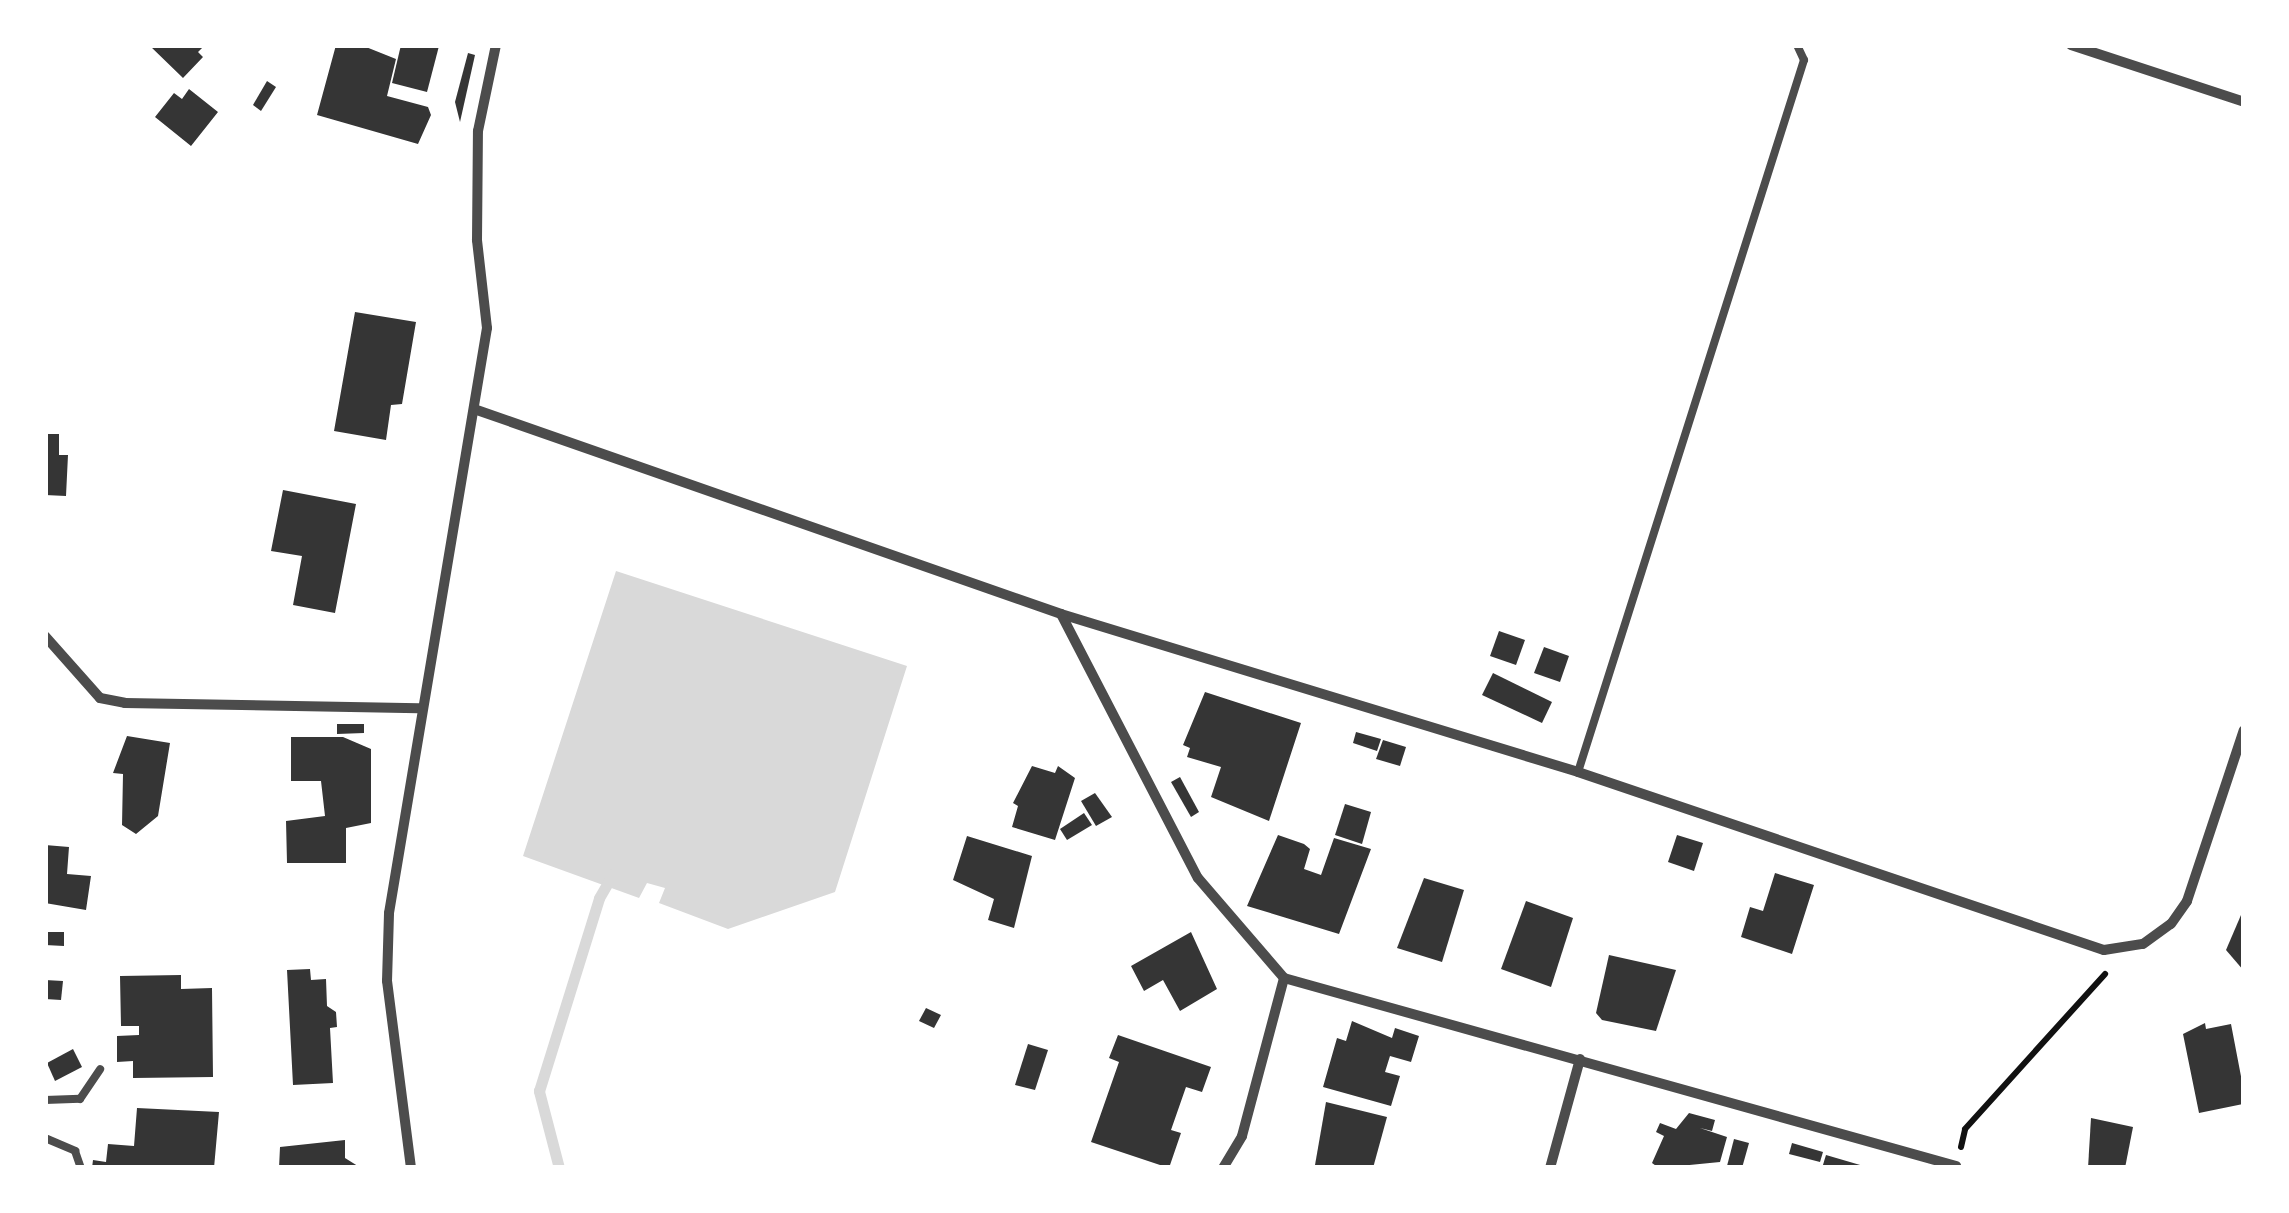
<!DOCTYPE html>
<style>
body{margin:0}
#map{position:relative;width:2289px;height:1213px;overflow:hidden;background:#fff;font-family:"Space Grotesk",sans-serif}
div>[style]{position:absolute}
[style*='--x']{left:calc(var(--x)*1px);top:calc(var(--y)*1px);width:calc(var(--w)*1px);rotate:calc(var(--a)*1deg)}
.water>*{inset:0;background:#d9d9d9}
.stream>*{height:11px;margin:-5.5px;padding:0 5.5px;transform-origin:5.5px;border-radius:5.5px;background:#d9d9d9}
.building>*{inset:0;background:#353535}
.path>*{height:6px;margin:-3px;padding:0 3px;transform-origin:3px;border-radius:3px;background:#111}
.service>*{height:8px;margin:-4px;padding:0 4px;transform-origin:4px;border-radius:4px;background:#4c4c4c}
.minor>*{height:10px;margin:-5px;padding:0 5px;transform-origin:5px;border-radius:5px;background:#4c4c4c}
span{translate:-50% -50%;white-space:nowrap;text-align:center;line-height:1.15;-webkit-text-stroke:9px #fff;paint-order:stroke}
.frame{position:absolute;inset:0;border:48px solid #fff;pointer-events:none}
</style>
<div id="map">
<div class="water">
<div style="clip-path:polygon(616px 571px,907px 666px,835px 892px,728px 929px,659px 903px,665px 888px,647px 883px,639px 898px,523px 856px)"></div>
</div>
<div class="stream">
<div style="--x:559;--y:1168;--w:80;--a:-104.6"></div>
<div style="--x:539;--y:1091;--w:202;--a:-72.7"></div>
<div style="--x:599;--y:898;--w:28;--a:-60"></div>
</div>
<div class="building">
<div style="clip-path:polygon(149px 45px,205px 45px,198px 52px,203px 57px,183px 78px)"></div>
<div style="clip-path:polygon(336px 45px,361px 45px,396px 59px,387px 96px,428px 107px,431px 115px,418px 144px,317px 115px)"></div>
<div style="clip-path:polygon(401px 45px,439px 46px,427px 92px,392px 83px)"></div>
<div style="clip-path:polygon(468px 53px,475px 55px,460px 122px,455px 102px)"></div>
<div style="clip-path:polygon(267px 81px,276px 87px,261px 111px,253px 105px)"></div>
<div style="clip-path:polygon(189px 89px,218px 112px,191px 146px,155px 117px,174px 93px,182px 99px)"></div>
<div style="clip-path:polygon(355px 312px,416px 322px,402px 404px,391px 405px,386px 440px,334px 431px)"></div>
<div style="clip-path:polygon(45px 434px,59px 434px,59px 455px,68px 455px,66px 496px,45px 495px)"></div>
<div style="clip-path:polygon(283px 490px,356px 504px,335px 613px,293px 605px,302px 556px,271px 551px)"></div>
<div style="clip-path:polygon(1499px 631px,1525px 640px,1516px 665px,1490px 656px)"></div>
<div style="clip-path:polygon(1544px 647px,1569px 656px,1560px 682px,1534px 673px)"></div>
<div style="clip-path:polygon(1493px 673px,1552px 702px,1542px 723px,1482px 695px)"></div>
<div style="clip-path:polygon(1205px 692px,1301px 723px,1269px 821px,1211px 797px,1221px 767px,1187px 757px,1190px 748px,1183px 745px)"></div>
<div style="clip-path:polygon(337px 724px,364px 724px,364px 733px,337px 734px)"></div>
<div style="clip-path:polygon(1356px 732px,1381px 739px,1377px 751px,1353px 743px)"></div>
<div style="clip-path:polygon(127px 736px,170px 743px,158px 816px,136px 834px,122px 825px,123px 774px,113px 773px)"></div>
<div style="clip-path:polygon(291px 737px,343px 737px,371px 749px,371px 823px,346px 828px,346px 863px,287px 863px,286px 821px,325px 816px,321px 781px,291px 781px)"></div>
<div style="clip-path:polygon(1383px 740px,1406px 747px,1400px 766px,1376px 759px)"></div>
<div style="clip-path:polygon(1032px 766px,1055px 773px,1058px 766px,1075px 778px,1055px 840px,1012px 827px,1018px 806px,1013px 803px)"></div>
<div style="clip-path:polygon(1180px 777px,1199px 812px,1191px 817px,1171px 782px)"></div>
<div style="clip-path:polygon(1095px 793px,1112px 817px,1096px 826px,1081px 801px)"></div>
<div style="clip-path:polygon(1345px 804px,1371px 812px,1362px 844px,1335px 835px)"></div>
<div style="clip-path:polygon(1084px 813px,1092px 825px,1067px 840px,1060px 829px)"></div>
<div style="clip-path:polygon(1278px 835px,1304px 844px,1310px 849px,1304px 869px,1321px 875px,1334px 838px,1371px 849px,1339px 934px,1247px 906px)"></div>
<div style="clip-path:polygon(1677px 835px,1703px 843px,1694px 871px,1668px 862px)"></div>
<div style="clip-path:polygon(967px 836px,1032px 856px,1014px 928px,988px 920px,994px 899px,953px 880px)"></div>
<div style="clip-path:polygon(45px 845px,69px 847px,67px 874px,91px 876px,86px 910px,45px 903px)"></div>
<div style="clip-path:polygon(1775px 873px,1814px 885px,1792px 954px,1741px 937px,1750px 907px,1763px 911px)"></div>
<div style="clip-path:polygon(1424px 878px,1464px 890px,1442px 962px,1397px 948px)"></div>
<div style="clip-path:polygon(1526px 901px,1573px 918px,1551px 987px,1501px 969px)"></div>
<div style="clip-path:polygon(2244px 908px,2244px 971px,2226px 950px)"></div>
<div style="clip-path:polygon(45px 932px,64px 932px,64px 946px,45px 945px)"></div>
<div style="clip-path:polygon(1191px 932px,1217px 989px,1180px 1011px,1163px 980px,1144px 991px,1131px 966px)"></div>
<div style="clip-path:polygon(1609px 955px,1676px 970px,1656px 1031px,1602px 1020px,1596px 1013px)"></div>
<div style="clip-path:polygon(310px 969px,311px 980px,326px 979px,327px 1006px,336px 1012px,337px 1027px,330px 1028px,333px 1083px,293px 1085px,287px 970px)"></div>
<div style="clip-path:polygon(181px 975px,181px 989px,212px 988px,213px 1077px,133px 1078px,133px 1061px,117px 1062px,117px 1036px,139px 1035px,139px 1026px,121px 1026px,120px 976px)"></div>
<div style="clip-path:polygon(45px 980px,63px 981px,61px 1000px,45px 999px)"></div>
<div style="clip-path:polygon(926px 1008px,941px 1015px,934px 1028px,919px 1021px)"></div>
<div style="clip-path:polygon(1352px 1021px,1392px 1038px,1395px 1028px,1419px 1036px,1411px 1062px,1390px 1056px,1385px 1072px,1400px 1076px,1391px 1106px,1323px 1087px,1337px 1038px,1346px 1041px)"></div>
<div style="clip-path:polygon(2205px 1023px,2206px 1029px,2231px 1024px,2244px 1092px,2243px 1104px,2199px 1113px,2183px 1034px)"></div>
<div style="clip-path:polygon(1118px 1035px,1211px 1067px,1202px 1092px,1186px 1087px,1171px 1130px,1181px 1133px,1169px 1168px,1091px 1142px,1119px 1062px,1109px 1058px)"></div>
<div style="clip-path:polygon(1028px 1044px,1048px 1050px,1035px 1090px,1015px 1085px)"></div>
<div style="clip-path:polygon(73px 1049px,82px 1067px,55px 1081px,47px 1063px)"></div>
<div style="clip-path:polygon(1326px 1102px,1387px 1117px,1373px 1168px,1315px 1165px)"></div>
<div style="clip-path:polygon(137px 1108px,219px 1112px,214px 1168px,92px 1168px,93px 1160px,106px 1162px,108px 1144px,134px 1146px)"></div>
<div style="clip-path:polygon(1689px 1113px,1715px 1120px,1712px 1131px,1700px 1128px,1727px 1137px,1720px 1162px,1659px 1168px,1652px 1163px,1664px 1136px,1656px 1132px,1660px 1123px,1676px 1129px)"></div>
<div style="clip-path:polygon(2091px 1118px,2133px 1127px,2125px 1168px,2088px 1168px)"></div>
<div style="clip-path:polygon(1734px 1139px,1749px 1143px,1742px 1168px,1727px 1166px)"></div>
<div style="clip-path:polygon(345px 1140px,345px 1158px,361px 1168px,279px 1168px,280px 1147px)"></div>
<div style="clip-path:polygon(1792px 1143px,1823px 1152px,1820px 1162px,1789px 1154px)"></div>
<div style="clip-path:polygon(1826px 1155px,1867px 1167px,1867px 1168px,1822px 1168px)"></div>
</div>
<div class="path">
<div style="--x:1961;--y:1147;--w:18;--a:-77"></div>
<div style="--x:1965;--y:1129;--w:209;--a:-47.9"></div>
</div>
<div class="service">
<div style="--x:1578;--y:772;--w:747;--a:-72.39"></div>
<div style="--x:1804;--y:60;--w:17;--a:-115"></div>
<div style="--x:45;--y:1100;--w:35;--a:-2"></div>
<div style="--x:80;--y:1099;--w:36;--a:-56"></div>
<div style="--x:45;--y:1138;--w:33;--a:23"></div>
<div style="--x:75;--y:1151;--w:18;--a:71"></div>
</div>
<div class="minor">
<div style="--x:2071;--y:45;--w:182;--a:18.2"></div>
<div style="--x:474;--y:409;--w:622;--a:19.25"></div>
<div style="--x:1061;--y:614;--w:541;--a:16.99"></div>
<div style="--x:1578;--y:772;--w:555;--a:18.7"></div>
<div style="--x:2104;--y:950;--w:39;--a:-9"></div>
<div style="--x:2143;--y:944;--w:34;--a:-36"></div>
<div style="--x:2171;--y:924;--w:28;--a:-55"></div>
<div style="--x:2187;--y:901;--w:180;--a:-71.6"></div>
<div style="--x:1061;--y:614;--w:297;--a:62.6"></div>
<div style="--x:1198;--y:878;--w:132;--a:49.3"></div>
<div style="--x:1284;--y:978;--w:698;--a:15.63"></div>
<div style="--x:45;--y:636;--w:83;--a:48.4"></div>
<div style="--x:100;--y:698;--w:25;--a:11"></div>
<div style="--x:125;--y:703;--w:294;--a:1"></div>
<div style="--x:411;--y:1168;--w:189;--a:-97.3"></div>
<div style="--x:387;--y:981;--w:68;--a:-88.3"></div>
<div style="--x:389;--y:913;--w:593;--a:-80.49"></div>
<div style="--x:487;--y:328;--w:89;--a:-96.5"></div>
<div style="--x:477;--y:240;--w:109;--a:-89.5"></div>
<div style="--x:478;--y:131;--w:88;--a:-78.2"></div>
<div style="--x:1223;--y:1168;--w:37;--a:-59"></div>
<div style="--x:1242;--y:1136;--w:163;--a:-75.1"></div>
<div style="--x:1550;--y:1168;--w:113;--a:-74.6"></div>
</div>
<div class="frame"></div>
</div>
